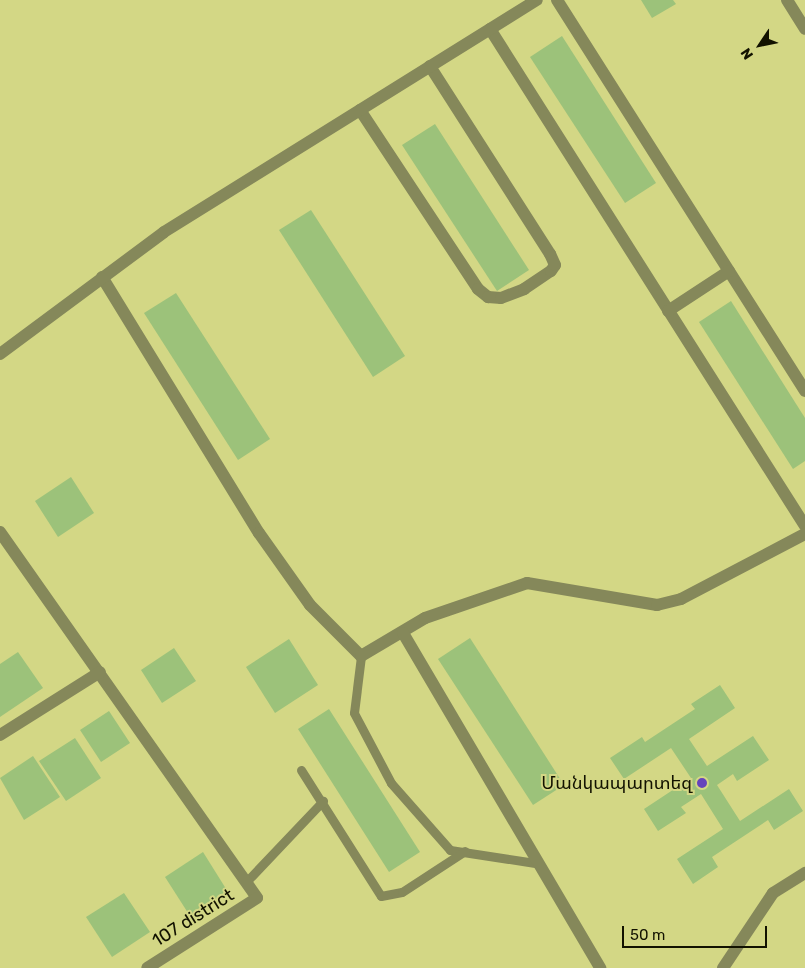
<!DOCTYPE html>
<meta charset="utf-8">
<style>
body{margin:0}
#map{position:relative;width:805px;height:968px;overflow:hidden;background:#d3d785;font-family:Rubik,"Noto Sans Armenian",sans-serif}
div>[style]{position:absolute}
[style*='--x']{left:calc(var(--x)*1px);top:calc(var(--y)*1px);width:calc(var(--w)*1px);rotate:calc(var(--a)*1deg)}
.building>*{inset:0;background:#9cc27a}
.lane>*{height:9px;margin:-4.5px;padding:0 4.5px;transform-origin:4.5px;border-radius:4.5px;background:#85885a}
.street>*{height:12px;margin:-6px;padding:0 6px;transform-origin:6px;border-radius:6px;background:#85885a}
.dots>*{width:14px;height:14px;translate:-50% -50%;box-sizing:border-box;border:2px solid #d3d785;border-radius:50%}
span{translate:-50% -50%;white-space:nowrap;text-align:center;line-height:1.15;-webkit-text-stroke:4px #d3d785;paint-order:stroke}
.poi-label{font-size:18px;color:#121200}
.right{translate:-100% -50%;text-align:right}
.street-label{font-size:18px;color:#121200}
.north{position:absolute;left:735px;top:20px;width:50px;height:50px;-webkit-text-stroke:4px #d3d785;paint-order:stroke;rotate:236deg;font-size:14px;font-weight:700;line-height:20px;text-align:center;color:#121200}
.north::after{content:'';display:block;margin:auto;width:18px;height:22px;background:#121200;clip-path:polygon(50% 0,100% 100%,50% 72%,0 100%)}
.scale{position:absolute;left:622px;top:926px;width:145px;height:22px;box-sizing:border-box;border:2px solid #121200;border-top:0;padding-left:6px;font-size:15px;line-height:18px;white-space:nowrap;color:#121200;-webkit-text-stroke:4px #d3d785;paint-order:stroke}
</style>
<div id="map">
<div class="building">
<div style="clip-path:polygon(641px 0,673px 0,676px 4px,652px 18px)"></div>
<div style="clip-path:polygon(562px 36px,656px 183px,625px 203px,530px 57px)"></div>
<div style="clip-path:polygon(435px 124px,529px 270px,497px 291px,402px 145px)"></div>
<div style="clip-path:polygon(311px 210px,405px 356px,373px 377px,279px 230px)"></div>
<div style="clip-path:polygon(176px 293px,270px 439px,238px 460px,144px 313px)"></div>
<div style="clip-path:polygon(731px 301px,805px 418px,805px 461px,793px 469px,699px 322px)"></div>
<div style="clip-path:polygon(71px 477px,94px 513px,58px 537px,35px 501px)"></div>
<div style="clip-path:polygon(470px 638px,564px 785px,533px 805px,438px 659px)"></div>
<div style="clip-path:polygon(289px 639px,318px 685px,275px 713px,246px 667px)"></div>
<div style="clip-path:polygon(174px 648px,196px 681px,162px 703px,141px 670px)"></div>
<div style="clip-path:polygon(18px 652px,43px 688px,0 717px,0 664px)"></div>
<div style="clip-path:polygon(720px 685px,735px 708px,689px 739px,707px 766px,753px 736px,769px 760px,737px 781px,733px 774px,717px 785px,740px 821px,789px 789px,803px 811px,774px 830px,768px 820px,712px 857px,718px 867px,693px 884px,677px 859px,723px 829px,701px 794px,681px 807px,686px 813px,658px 831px,644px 809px,691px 778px,671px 748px,624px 779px,610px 758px,642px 737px,645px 742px,695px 709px,691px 704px)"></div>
<div style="clip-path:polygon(329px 709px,420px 852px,389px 872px,298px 729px)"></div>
<div style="clip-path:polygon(109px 711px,130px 743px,101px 762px,80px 730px)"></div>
<div style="clip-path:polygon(75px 738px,101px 778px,66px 801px,39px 761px)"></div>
<div style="clip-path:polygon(33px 756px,60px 797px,24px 820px,0 778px)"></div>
<div style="clip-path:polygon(203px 852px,228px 892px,190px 916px,165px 877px)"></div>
<div style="clip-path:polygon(124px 893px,150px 932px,112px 957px,86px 917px)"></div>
</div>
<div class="lane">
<div style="--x:361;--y:656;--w:57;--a:97"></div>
<div style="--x:354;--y:713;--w:79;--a:62.1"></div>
<div style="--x:391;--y:783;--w:89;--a:48.6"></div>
<div style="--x:450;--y:850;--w:86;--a:8.7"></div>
<div style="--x:301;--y:770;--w:149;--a:57.6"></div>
<div style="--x:381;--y:896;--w:21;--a:-11"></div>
<div style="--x:402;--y:892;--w:75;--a:-33.1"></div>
<div style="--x:246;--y:882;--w:112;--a:-46.5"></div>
</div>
<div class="street">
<div style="--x:557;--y:0;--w:463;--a:57.6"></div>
<div style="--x:787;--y:0;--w:34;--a:58"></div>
<div style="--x:490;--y:29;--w:588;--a:57.63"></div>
<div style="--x:360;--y:110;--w:214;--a:56.6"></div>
<div style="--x:478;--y:289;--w:13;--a:39"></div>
<div style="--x:488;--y:297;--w:13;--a:4"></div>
<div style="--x:501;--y:298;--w:25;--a:-21"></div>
<div style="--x:524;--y:289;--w:32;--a:-34"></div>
<div style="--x:551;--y:271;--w:7;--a:-56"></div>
<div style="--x:555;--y:265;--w:12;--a:-114"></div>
<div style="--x:550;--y:254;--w:223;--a:-122.6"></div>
<div style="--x:102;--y:277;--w:300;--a:58.5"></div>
<div style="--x:259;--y:533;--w:88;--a:54.7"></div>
<div style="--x:310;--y:605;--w:72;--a:45"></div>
<div style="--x:361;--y:656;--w:74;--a:-30.7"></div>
<div style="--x:425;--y:618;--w:108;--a:-18.9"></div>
<div style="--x:527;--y:583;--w:132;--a:9.6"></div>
<div style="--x:657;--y:605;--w:25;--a:-14"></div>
<div style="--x:681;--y:599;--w:140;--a:-27.7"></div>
<div style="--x:668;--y:311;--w:73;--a:-33.3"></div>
<div style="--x:0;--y:354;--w:204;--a:-36.6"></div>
<div style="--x:164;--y:232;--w:439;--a:-31.9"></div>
<div style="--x:0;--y:532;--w:447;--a:54.9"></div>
<div style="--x:257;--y:898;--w:130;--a:147.5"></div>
<div style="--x:403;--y:633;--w:389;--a:59.5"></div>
<div style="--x:0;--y:735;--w:118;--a:-32.2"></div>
<div style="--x:723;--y:968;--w:90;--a:-56.3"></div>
<div style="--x:773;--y:893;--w:38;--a:-32"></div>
</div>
<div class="dots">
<div style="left:702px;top:783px;background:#6544bc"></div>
</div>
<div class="poi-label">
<span class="right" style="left:692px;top:783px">Մանկապարտեզ</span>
</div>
<div class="street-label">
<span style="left:193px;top:918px;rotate:-32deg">107 district</span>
</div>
<div class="north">N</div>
<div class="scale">50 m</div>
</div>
